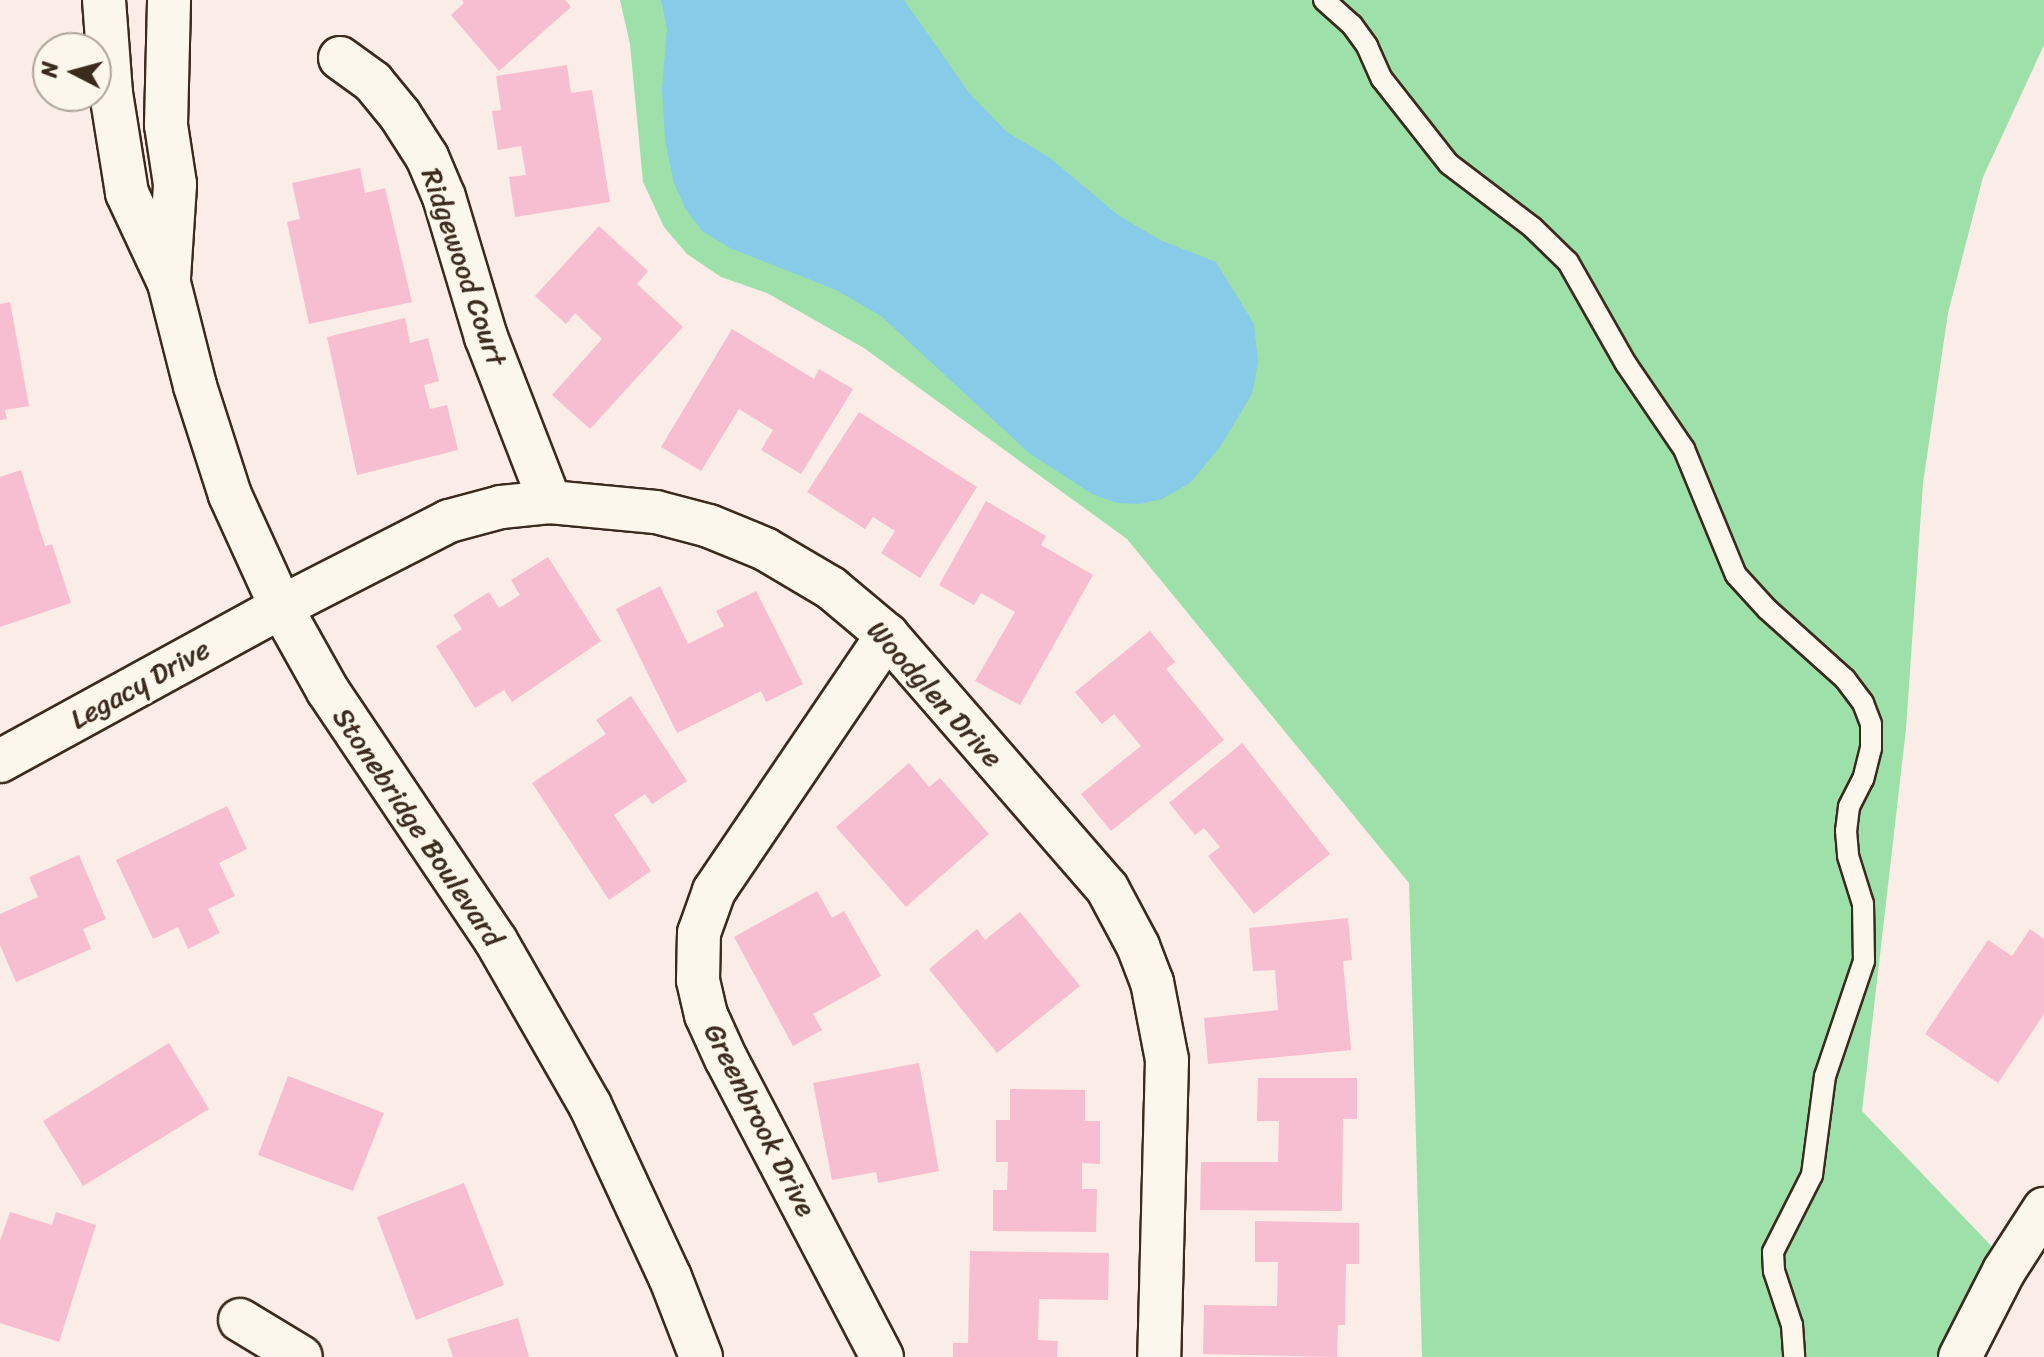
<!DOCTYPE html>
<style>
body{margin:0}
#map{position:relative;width:2044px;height:1357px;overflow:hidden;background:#faece7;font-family:Sriracha,sans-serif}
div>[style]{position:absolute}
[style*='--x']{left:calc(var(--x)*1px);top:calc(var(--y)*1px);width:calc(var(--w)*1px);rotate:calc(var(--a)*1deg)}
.green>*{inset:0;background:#9ee0aa}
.water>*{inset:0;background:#87cbe8}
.building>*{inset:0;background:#f7bed1}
.roads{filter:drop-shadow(2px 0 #3b2a1e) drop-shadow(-2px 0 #3b2a1e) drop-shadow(0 2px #3b2a1e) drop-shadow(0 -2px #3b2a1e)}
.service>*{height:20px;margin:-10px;padding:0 10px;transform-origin:10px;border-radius:10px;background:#fbf7ec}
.minor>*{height:42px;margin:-21px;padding:0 21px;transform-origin:21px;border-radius:21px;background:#fbf7ec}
span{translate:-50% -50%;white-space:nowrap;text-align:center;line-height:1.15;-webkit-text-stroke:6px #fbf7ec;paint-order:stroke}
.street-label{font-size:28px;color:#3b2a1e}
.north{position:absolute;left:32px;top:32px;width:80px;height:80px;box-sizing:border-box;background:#fbf7ec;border:2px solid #aea59a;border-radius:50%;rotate:276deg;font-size:22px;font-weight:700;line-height:32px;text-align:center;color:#3b2a1e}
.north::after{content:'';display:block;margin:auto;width:28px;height:36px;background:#3b2a1e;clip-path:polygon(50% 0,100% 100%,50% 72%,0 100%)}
</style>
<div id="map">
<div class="green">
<div style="clip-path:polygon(620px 0,2044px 0,2044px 45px,1983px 177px,1948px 313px,1923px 483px,1906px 729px,1862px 1111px,2024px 1280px,1995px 1333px,1987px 1357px,1422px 1357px,1409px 883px,1127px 539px,864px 348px,767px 293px,721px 277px,687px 254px,664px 227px,643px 182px,630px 44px)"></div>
</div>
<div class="water">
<div style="clip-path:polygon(661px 0,904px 0,970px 94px,1007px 132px,1050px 158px,1118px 215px,1160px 240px,1216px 262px,1254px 324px,1258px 362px,1252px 394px,1220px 447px,1190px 483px,1162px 499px,1140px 504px,1117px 503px,1092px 494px,1029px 453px,881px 316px,836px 290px,730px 248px,702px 231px,685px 208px,674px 183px,665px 140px,662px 89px,667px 29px)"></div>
</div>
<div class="building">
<div style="clip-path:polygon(462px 0,565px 0,571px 7px,499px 71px,451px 15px,464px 3px)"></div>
<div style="clip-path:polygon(567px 65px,571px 93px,592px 90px,610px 202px,515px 217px,509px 177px,526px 175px,521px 146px,498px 150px,492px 111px,501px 110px,496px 76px)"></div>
<div style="clip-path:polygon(360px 168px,365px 193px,385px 188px,412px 302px,309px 324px,287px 222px,300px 219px,292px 183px)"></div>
<div style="clip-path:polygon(599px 226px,648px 271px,637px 284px,683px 327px,590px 429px,552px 395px,602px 339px,575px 313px,566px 324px,535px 296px)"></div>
<div style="clip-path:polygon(10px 302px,29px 406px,5px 410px,7px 419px,0 420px,0 304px)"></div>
<div style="clip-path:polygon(405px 318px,410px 343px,428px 338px,439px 381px,424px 385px,430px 409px,447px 405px,458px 450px,357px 475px,327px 337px)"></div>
<div style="clip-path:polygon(732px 329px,814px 379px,819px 369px,853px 389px,801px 474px,761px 450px,773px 430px,739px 409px,701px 471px,661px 447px)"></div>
<div style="clip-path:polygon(859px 412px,977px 487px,920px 578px,881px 553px,895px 531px,873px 517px,865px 529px,807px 492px)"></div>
<div style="clip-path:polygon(21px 470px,45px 546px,52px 544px,71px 603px,0 627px,0 477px)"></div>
<div style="clip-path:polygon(986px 501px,1046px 536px,1041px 545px,1093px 575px,1020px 705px,975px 681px,1015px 612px,981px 593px,974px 605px,939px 585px)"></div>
<div style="clip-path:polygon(548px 557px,601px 641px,512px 702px,504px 690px,475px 708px,436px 646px,462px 629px,453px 615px,489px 592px,499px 608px,520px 595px,511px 580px)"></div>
<div style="clip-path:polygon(660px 586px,688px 644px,724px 626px,716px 611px,756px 591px,803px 684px,766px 702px,761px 691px,677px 733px,616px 609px)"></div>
<div style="clip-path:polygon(1150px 631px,1175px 662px,1166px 669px,1224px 740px,1111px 831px,1081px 794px,1141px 746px,1114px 714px,1102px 724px,1075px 692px)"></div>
<div style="clip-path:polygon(631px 696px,687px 781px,652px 804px,645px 794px,614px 815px,651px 871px,609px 900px,532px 783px,606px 734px,596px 720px)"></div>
<div style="clip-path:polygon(1242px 743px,1330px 854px,1254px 914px,1208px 856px,1220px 847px,1204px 828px,1195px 835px,1169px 803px)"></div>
<div style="clip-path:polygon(909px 763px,929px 787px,940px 778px,989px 834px,906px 907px,836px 827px)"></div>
<div style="clip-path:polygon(227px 806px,247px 849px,219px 863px,235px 896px,208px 909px,220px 933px,188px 949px,178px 927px,153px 939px,116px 860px)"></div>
<div style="clip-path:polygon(79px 855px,106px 919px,83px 929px,91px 949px,16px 982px,0 945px,0 914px,38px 897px,29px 877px)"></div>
<div style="clip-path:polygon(817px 891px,832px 918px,844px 911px,881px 976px,813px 1014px,822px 1030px,793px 1046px,734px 937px)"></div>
<div style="clip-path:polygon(1020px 912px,1080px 986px,997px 1053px,929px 969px,977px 929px,985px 940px)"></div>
<div style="clip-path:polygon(1348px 918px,1352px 960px,1343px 961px,1351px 1050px,1208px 1064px,1204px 1018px,1278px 1010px,1275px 970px,1253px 971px,1249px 928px)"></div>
<div style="clip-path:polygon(2030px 929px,2044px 939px,2044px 1014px,1998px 1083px,1925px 1034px,1988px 940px,2012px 956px)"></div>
<div style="clip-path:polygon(169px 1043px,209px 1109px,83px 1186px,43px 1121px)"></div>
<div style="clip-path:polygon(919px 1063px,939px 1171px,878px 1183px,876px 1172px,832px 1180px,813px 1083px)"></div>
<div style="clip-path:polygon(288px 1076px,384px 1113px,353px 1191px,258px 1155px)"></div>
<div style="clip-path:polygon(1258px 1078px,1357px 1078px,1357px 1119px,1343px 1119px,1342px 1211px,1200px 1210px,1201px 1162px,1278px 1162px,1279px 1121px,1257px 1121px)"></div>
<div style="clip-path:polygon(1010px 1089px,1085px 1090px,1085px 1121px,1100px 1121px,1100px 1164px,1082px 1163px,1082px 1189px,1097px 1189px,1096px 1232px,993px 1231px,993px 1190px,1007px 1190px,1008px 1162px,996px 1162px,996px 1120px,1010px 1120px)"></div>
<div style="clip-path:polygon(464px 1183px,504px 1285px,416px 1320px,377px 1217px)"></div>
<div style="clip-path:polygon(10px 1212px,52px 1225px,56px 1212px,96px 1225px,59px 1342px,0 1323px,0 1241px)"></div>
<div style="clip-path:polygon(1255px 1221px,1359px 1223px,1359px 1264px,1346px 1264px,1345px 1325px,1338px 1325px,1337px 1357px,1203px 1354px,1204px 1305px,1277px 1306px,1278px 1262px,1255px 1262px)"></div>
<div style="clip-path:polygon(970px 1251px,1109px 1253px,1108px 1300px,1039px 1299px,1038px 1340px,1058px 1341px,1057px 1357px,953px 1357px,953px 1343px,968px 1343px)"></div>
<div style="clip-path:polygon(518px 1318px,529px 1357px,453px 1357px,447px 1339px)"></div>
</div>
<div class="roads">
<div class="service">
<div style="--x:1324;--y:0;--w:38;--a:42"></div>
<div style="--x:1352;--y:25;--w:26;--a:54"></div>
<div style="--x:1367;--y:46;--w:36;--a:66"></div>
<div style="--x:1382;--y:79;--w:108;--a:51.8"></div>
<div style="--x:1449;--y:164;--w:104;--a:37.2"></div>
<div style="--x:1532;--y:227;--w:50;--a:44.2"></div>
<div style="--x:1568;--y:262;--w:117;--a:60.4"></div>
<div style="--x:1626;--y:364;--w:103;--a:55.7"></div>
<div style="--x:1684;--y:449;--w:136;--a:67.6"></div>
<div style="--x:1736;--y:575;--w:46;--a:47.6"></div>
<div style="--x:1767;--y:609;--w:105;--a:41.9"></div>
<div style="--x:1845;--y:679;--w:30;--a:53"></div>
<div style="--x:1863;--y:703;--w:22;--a:69"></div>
<div style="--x:1871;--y:724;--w:24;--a:90"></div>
<div style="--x:1871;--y:748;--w:32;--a:104"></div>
<div style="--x:1863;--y:779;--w:31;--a:117"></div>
<div style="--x:1849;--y:807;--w:24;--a:97"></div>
<div style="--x:1846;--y:831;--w:25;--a:85"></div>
<div style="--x:1848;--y:856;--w:50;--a:72.6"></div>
<div style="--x:1863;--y:904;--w:57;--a:89"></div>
<div style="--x:1864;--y:961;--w:121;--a:108.7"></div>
<div style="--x:1825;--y:1076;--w:100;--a:97.5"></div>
<div style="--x:1812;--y:1175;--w:86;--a:116.9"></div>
<div style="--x:1773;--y:1252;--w:19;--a:87"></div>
<div style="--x:1774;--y:1271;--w:57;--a:71.6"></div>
<div style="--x:1792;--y:1325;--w:32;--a:86"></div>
</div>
<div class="minor">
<div style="--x:104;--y:0;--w:93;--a:85.7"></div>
<div style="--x:111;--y:93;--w:101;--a:80.9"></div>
<div style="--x:127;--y:193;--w:99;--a:65"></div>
<div style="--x:169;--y:283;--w:106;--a:75.8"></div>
<div style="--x:195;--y:386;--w:114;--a:72.2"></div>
<div style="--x:230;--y:495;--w:123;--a:65.5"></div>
<div style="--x:281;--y:607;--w:96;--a:60.8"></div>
<div style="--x:328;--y:691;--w:301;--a:56.1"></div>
<div style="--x:496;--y:941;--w:189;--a:60.2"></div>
<div style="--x:590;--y:1105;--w:190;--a:65.1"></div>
<div style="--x:670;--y:1277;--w:86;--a:68.8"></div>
<div style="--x:340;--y:58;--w:41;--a:36"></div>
<div style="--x:373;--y:82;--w:43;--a:50.7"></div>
<div style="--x:400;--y:115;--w:50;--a:57.3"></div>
<div style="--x:427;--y:157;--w:43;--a:67"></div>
<div style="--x:444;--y:197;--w:146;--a:73.3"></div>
<div style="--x:486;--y:337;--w:177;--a:68.8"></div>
<div style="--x:169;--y:278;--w:94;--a:-86.3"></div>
<div style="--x:175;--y:184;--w:60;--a:-98.7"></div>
<div style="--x:166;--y:125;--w:125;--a:-88.6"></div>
<div style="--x:0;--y:761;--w:320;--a:-28.7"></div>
<div style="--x:281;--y:607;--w:189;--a:-27.1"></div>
<div style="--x:449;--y:521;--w:54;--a:-15.1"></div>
<div style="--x:501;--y:507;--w:49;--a:-5.8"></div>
<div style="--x:550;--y:502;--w:106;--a:5.4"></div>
<div style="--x:656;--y:512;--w:55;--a:14.8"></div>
<div style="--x:709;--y:526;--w:61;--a:22.3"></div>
<div style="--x:765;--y:549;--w:77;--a:30.6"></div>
<div style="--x:831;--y:588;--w:73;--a:40"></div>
<div style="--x:887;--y:635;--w:335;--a:49"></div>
<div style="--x:1107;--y:888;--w:66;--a:61.9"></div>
<div style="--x:1138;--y:946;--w:39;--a:69"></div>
<div style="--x:1152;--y:982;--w:79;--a:79.1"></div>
<div style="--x:1167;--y:1060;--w:297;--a:91.5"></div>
<div style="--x:240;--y:1320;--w:71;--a:31.2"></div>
<div style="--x:882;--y:1357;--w:336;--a:-117.6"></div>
<div style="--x:726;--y:1059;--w:48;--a:-114.4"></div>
<div style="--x:706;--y:1015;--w:36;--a:-103"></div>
<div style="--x:698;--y:980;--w:47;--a:-88.8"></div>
<div style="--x:699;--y:933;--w:45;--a:-70.3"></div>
<div style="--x:714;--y:891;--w:309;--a:-55.9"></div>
<div style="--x:1960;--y:1357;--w:97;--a:-62.9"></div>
<div style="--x:2004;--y:1271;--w:74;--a:-57.2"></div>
</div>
</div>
<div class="street-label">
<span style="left:464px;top:267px;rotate:71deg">Ridgewood Court</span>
<span style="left:140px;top:684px;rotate:-29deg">Legacy Drive</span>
<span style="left:935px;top:694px;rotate:48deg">Woodglen Drive</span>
<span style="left:418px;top:827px;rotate:56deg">Stonebridge Boulevard</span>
<span style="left:760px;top:1120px;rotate:63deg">Greenbrook Drive</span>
</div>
<div class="north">N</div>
</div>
